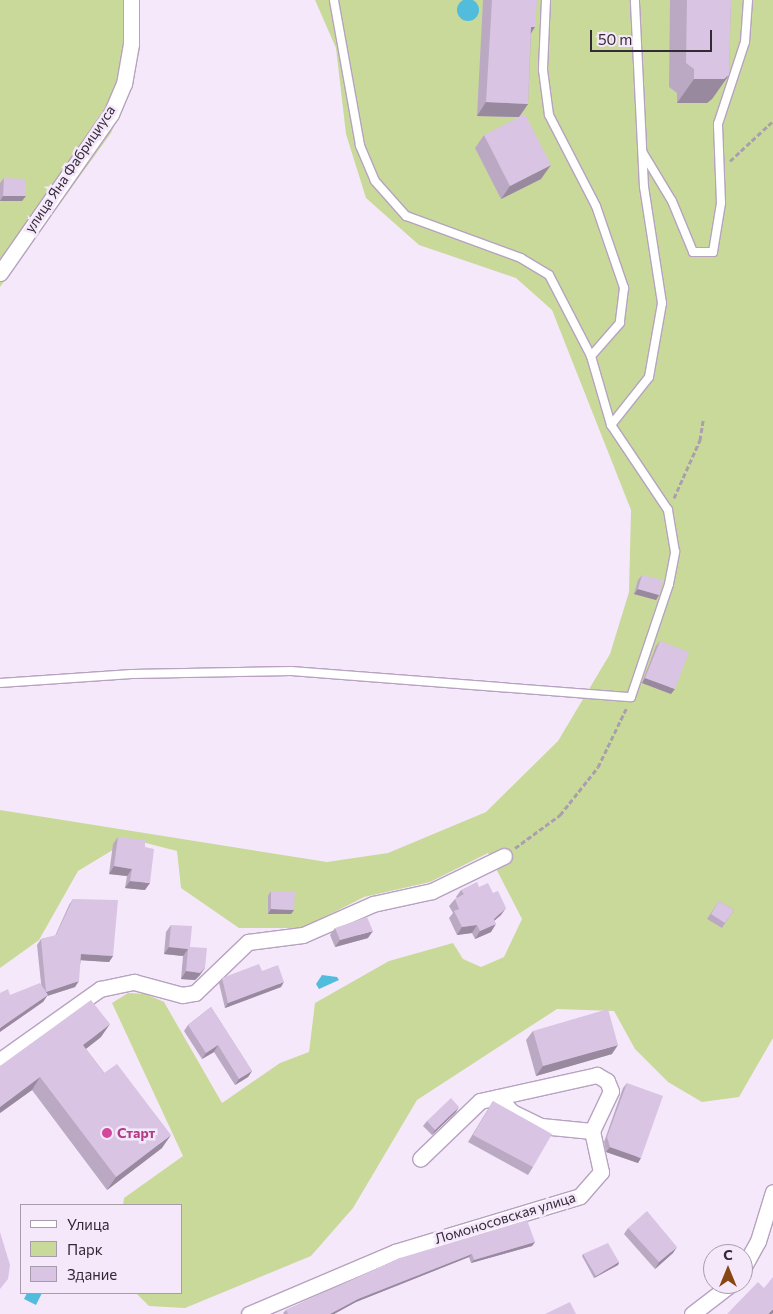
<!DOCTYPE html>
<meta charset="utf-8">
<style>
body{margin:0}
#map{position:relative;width:773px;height:1314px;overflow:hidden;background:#f5e8fb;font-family:Commissioner,sans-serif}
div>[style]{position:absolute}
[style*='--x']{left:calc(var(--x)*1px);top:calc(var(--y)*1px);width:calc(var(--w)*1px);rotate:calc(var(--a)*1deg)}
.green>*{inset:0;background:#c9d99a}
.water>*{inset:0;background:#52bcdd}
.round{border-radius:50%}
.path>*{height:3px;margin-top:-1.5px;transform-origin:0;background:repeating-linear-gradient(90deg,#aa9faf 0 5px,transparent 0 7.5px)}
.roads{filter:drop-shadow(1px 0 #b7a2c0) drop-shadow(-1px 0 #b7a2c0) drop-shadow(0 1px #b7a2c0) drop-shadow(0 -1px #b7a2c0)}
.lane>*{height:8px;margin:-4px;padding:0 4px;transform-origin:4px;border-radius:4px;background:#fff}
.street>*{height:15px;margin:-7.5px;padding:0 7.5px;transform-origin:7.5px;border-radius:7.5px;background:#fff}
.wall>*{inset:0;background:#bba9c3}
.shaded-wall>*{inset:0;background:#98899f}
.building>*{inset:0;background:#d9c4e3}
.dots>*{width:14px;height:14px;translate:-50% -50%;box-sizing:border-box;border:2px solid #f5e8fb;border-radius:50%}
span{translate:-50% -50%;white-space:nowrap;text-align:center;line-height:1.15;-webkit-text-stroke:5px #f5e8fb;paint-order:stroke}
.street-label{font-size:14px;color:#332a36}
.hotel-label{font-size:14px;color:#b23c85;font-weight:700}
.left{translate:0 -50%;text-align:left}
.legend{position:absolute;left:20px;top:1204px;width:162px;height:90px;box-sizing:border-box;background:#f5e8fb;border:1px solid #a79cac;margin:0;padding:6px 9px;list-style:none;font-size:15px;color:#332a36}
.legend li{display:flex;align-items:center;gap:10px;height:25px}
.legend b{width:25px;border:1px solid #a79cac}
.north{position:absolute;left:703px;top:1244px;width:50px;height:50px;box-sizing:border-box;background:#f5e8fb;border:1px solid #a79cac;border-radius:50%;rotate:0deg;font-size:14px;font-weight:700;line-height:20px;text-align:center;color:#332a36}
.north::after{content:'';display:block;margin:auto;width:18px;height:22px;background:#884712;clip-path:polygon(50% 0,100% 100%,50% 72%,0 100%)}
.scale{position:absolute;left:590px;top:30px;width:122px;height:22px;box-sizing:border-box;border:2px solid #332a36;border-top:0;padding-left:6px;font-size:15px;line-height:18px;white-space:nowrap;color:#332a36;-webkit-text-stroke:4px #f5e8fb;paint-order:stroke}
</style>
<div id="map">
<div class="green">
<div style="clip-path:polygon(0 0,139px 0,140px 49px,130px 89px,111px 133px,0 287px)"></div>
<div style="clip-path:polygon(315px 0,773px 0,773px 1038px,739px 1097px,702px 1102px,668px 1082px,635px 1049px,614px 1011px,557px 1009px,417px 1100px,353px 1208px,311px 1256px,185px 1308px,149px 1306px,136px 1293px,181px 1293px,181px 1205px,123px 1205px,124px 1198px,183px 1156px,112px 1003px,128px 993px,146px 994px,164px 1002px,222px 1103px,280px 1063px,309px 1052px,315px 1003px,389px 961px,453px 943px,463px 959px,481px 967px,504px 957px,522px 919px,488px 853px,430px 882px,364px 897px,303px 928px,239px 928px,181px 888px,177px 851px,142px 842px,121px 845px,78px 871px,39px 940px,0 968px,0 810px,327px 862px,388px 853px,486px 812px,558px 741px,610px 654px,629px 592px,631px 510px,552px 310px,516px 278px,419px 245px,366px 198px,346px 134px,336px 48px)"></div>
</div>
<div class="water">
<div class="round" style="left:457px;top:-1px;width:22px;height:22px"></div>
<div style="clip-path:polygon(322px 975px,337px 977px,339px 980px,319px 989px,316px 984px)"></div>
<div style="clip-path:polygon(27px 1293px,42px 1293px,36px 1305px,24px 1299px)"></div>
</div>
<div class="path">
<div style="--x:730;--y:161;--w:59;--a:-42.9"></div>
<div style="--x:674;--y:498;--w:64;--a:-65.9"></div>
<div style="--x:700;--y:440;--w:20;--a:-81"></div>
<div style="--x:515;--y:848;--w:56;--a:-36.3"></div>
<div style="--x:560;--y:815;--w:61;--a:-51.6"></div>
<div style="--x:598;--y:767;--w:67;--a:-64.2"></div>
</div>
<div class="roads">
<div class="lane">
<div style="--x:546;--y:0;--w:70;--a:92.5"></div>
<div style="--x:543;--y:70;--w:45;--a:82.4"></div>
<div style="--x:549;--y:115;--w:102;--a:62.7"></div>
<div style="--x:596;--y:206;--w:87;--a:71.1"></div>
<div style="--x:624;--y:288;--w:35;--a:97"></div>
<div style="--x:620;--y:323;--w:44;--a:131.3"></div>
<div style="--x:643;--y:153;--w:56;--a:58.9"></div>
<div style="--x:672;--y:201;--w:55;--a:67.6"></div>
<div style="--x:693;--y:252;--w:20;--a:0"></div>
<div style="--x:713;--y:252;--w:50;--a:-80.7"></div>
<div style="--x:721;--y:203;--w:79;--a:-92.2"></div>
<div style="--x:718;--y:124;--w:86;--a:-71.8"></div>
<div style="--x:745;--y:42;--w:42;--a:-85.9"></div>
<div style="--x:611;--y:425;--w:61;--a:-51.6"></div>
<div style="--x:649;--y:377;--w:75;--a:-80"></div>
<div style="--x:662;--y:303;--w:117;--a:-98.8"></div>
<div style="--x:644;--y:187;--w:187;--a:-92.8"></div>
<div style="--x:0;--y:683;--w:132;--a:-3.9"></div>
<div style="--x:132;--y:674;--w:159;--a:-1.1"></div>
<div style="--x:291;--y:671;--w:341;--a:4.4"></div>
<div style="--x:631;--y:697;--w:119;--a:-71.4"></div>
<div style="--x:669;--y:584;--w:33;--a:-79"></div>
<div style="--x:675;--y:552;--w:43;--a:-99.5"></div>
<div style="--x:668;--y:510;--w:102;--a:-123.8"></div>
<div style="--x:611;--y:425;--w:72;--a:-106.2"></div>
<div style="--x:591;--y:356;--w:91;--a:-117.4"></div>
<div style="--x:549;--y:275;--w:33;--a:-149"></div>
<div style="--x:521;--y:258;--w:122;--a:-159.9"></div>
<div style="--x:406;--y:216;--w:47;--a:-131.5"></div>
<div style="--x:375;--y:181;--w:39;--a:-113"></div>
<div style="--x:360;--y:145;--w:147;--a:-100.2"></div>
</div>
<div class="street">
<div style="--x:0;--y:273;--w:194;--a:-55.1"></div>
<div style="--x:111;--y:114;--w:33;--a:-67"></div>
<div style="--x:124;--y:84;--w:41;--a:-80.1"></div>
<div style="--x:131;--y:44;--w:44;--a:-90"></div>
<div style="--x:0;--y:1060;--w:123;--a:-35.4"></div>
<div style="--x:100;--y:989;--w:35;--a:-12"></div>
<div style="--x:134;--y:982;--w:50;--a:15.2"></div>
<div style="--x:182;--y:995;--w:13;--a:-9"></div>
<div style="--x:195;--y:993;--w:74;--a:-43.9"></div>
<div style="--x:248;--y:942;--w:55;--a:-7.3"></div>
<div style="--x:303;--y:935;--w:77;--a:-23.9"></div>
<div style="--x:373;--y:904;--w:60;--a:-12.4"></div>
<div style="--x:432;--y:891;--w:80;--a:-25.9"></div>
<div style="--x:498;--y:1097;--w:21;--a:47"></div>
<div style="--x:512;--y:1112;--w:32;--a:26"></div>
<div style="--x:541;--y:1126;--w:51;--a:5.6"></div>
<div style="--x:743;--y:1268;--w:31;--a:-61"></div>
<div style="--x:758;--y:1241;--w:51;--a:-73"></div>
<div style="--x:249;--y:1314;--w:159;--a:-23"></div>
<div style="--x:395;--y:1252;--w:193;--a:-16.8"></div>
<div style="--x:580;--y:1196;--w:32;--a:-49"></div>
<div style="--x:601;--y:1172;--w:42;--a:-102.4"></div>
<div style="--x:592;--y:1131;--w:44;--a:-64.6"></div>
<div style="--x:611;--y:1091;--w:11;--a:-112"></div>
<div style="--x:607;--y:1081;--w:12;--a:-149"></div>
<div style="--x:597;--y:1075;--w:120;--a:167.5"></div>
<div style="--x:480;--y:1101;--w:83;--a:136"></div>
<div style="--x:692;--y:1314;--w:49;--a:-37.6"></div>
</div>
</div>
<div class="wall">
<div style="clip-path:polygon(483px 0,537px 0,531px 34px,528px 104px,519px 117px,477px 116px)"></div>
<div style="clip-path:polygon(670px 0,731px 0,729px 75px,712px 99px,707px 103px,677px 103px,677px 93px,669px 87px)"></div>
<div style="clip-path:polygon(484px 135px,541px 179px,501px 199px,475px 148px)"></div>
<div style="clip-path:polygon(4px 178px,22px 201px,0 201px,0 183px)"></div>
<div style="clip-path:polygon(642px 575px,659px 595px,656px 600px,634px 594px,638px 580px)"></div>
<div style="clip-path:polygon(660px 641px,671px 694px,642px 683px,656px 646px)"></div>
<div style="clip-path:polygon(118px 837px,145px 847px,145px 890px,125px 888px,127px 876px,109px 874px,113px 844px)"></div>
<div style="clip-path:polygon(479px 887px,501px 915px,494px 921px,491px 932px,475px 939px,472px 933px,457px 935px,449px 918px,453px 913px,449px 906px,455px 899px,457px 898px,456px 897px,461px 890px)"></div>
<div style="clip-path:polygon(271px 891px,294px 910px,291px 914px,268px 914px,268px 896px)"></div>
<div style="clip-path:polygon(73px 899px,113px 956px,109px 962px,81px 960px,75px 987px,47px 996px,43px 1002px,37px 945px,41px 939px,55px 936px,69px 905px)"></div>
<div style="clip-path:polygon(719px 901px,734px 910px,722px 928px,707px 919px)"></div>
<div style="clip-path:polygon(171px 925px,190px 947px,200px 975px,195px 980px,181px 979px,183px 956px,164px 954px,166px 932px)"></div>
<div style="clip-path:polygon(335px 928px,368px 938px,335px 947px,330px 935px)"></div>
<div style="clip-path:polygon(262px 971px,281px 987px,225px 1008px,219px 983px,222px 978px)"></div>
<div style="clip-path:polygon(211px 1007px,252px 1071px,248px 1077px,235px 1085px,214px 1052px,202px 1059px,184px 1031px,188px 1025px)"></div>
<div style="clip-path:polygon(533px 1031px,612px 1054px,536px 1076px,526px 1040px)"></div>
<div style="clip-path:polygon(101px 1037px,86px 1049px,162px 1148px,107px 1190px,32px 1090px,0 1113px,0 1066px)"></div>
<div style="clip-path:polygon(627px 1083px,638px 1163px,606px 1152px,604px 1142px,623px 1088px)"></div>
<div style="clip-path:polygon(493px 1101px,533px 1167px,528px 1175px,468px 1142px)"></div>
<div style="clip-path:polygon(456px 1112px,432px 1135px,423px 1126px,427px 1121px)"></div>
<div style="clip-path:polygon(628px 1228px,673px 1253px,655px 1269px,624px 1234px)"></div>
<div style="clip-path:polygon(535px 1242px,532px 1246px,471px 1263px,469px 1257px,356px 1302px,334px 1314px,284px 1314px,283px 1313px,286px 1310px,400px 1258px)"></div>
<div style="clip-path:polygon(583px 1254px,619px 1262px,618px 1265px,594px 1278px,582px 1256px)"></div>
</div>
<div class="shaded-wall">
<div style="clip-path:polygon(531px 27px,535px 27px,526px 41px)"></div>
<div style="clip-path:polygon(729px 75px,712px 99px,707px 103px,677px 103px,694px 79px)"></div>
<div style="clip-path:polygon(486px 102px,528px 104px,519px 117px,477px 116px)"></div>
<div style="clip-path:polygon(551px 165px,541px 179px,501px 199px,510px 186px)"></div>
<div style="clip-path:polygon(3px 196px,26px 196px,22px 201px,0 201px)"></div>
<div style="clip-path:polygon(638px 589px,659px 595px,656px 600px,634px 594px)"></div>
<div style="clip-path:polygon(645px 678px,675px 689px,671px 694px,642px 683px)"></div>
<div style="clip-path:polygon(114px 866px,132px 869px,127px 876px,109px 874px)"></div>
<div style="clip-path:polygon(130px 881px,150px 883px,145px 890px,125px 888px)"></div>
<div style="clip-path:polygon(506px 908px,501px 915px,488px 926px,494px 919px)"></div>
<div style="clip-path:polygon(271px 909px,294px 910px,291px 914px,268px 914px)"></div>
<div style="clip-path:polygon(496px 924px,491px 932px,475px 939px,480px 931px)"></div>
<div style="clip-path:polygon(477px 925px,472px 933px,457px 935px,462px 927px)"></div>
<div style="clip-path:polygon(373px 931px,368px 938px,335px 947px,340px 940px)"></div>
<div style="clip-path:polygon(169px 947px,188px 949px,183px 956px,164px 954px)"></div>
<div style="clip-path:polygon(81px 954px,113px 956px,109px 962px,77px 960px)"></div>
<div style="clip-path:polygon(205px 968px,200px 975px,195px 980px,181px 979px,186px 971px)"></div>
<div style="clip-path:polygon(79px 981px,75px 987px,47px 996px,43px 1002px,0 1032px,0 1028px,46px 992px)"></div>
<div style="clip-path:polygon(284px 982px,281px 987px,225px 1008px,228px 1003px)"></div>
<div style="clip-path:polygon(110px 1024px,101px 1037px,74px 1058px,83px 1045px)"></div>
<div style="clip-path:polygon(218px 1045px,214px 1052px,202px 1059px,206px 1053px)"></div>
<div style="clip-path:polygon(618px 1045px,612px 1054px,536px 1076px,543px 1066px)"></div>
<div style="clip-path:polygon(252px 1071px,248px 1077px,235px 1085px,239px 1079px)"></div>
<div style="clip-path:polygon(40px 1077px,32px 1090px,0 1113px,0 1107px)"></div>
<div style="clip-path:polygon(459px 1107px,456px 1112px,432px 1135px,435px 1130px)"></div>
<div style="clip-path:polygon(171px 1135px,162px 1148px,107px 1190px,116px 1177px)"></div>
<div style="clip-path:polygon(610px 1147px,641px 1158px,638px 1163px,606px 1152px)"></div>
<div style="clip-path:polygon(535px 1242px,532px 1246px,471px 1263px,474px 1260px)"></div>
<div style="clip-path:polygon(677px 1247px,673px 1253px,655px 1269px,659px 1262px)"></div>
<div style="clip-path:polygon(472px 1254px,469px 1257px,356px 1302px,334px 1314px,330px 1314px,358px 1299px)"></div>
<div style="clip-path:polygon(619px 1262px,618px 1265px,594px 1278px,596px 1276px)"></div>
<div style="clip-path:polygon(773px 1309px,773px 1313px,772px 1314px,768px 1314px)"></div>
</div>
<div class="building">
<div style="clip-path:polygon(492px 0,537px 0,535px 27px,531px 27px,528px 104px,486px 102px)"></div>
<div style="clip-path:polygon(687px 0,731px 0,729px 75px,724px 79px,694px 79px,694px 69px,686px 63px)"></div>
<div style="clip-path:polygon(525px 114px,551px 165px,510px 186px,484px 135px)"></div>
<div style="clip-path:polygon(4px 178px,26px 179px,26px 196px,3px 196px)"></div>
<div style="clip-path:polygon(642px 575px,663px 580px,659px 595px,638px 589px)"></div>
<div style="clip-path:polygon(660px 641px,689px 652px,675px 689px,645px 678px)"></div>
<div style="clip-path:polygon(118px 837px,145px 840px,145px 847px,154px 849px,150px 883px,130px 881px,132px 869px,114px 866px)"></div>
<div style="clip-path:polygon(477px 882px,479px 887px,488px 883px,493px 893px,498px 891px,506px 908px,494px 919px,496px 924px,480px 931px,477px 925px,462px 927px,454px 911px,459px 909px,455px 899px,464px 894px,461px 890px)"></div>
<div style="clip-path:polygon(271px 891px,295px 891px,294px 910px,271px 909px)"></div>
<div style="clip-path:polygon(73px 899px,118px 900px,113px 956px,81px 954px,79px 981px,46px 992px,41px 939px,56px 935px)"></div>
<div style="clip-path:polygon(719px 901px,734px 910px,725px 923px,711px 914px)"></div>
<div style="clip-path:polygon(367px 917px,373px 931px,340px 940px,335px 928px)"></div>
<div style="clip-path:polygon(171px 925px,192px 926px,190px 947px,207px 948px,205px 968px,200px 973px,186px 971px,188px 949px,169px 947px)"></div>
<div style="clip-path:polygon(259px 964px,262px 971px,278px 965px,284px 982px,228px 1003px,222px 978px)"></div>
<div style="clip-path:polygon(40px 983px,48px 995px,0 1028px,0 993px,8px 989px,10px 995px)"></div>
<div style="clip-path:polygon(91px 1000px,110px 1024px,83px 1045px,104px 1073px,117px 1064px,171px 1135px,116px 1177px,40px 1077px,0 1107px,0 1066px)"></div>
<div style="clip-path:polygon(211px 1007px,252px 1071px,239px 1079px,218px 1045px,206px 1053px,188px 1025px)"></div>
<div style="clip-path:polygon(608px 1009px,618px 1045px,543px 1066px,533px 1031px)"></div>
<div style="clip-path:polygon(627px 1083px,663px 1096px,641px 1158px,610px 1147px,607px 1137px)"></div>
<div style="clip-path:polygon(451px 1098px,459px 1107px,435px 1130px,427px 1121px)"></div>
<div style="clip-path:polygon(493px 1101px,552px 1134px,533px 1167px,473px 1135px)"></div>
<div style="clip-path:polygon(647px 1211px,677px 1247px,659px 1262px,628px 1228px)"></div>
<div style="clip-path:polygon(527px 1220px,535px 1242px,474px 1260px,472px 1254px,358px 1299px,330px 1314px,288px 1314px,286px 1310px,400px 1258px)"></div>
<div style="clip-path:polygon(0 1232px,10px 1265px,8px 1279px,0 1289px)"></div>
<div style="clip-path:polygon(608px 1243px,619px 1262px,596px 1276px,583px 1254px)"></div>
<div style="clip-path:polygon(773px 1277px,773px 1309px,768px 1314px,727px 1314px,758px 1282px,764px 1288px)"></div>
<div style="clip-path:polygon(570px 1302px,576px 1314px,545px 1314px)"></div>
</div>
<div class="dots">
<div style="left:107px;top:1133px;background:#d1479c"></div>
</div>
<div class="street-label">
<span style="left:70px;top:169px;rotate:-56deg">улица Яна Фабрициуса</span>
<span style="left:505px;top:1218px;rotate:-17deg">Ломоносовская улица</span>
</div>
<div class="hotel-label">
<span class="left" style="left:117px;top:1133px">Старт</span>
</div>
<ul class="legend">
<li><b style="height:6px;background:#fff"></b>Улица</li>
<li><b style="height:14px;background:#c9d99a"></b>Парк</li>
<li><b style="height:14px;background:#d9c4e3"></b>Здание</li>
</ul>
<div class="north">С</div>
<div class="scale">50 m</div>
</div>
